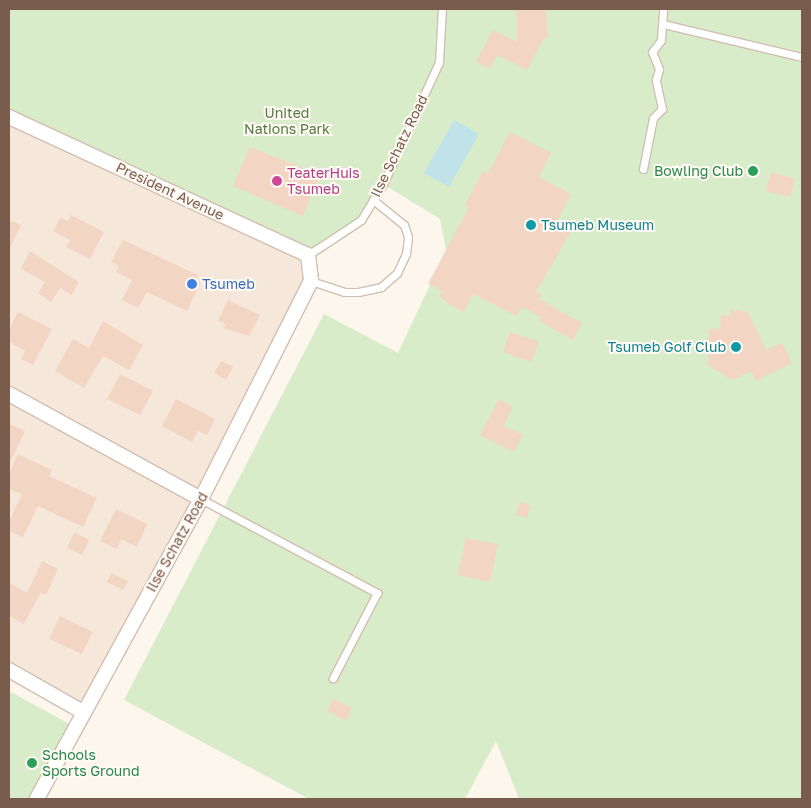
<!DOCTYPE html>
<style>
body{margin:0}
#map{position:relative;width:811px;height:808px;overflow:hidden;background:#fdf6ec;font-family:"Golos Text",sans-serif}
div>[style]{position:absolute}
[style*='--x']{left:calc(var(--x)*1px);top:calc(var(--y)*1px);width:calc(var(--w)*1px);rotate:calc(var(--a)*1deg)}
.residential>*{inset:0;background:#f5e8da}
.green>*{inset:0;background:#d8ecc9}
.water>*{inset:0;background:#bfe3e8}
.building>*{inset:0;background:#f3d5c3}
.roads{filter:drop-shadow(1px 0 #d1beb0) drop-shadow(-1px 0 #d1beb0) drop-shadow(0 1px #d1beb0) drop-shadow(0 -1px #d1beb0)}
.lane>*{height:7px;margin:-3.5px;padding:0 3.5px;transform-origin:3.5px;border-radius:3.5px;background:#fff}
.street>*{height:14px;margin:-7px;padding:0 7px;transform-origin:7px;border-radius:7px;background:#fff}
.dots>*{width:14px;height:14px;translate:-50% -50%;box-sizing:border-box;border:2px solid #fffaf3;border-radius:50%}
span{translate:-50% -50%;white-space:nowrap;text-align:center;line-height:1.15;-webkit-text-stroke:4px #fffaf3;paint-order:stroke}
.park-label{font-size:14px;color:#537a41}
.street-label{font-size:14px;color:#7a5c4d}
.leisure-label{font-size:14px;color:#27864d}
.right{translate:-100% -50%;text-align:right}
.left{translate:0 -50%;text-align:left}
.hotel-label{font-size:14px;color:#b23c85}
.culture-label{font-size:14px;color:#0d838f}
.shop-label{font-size:14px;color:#366cbe}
.frame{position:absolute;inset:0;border:10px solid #7a5c4d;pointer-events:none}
</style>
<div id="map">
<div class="residential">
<div style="clip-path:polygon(9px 117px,308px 255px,311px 281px,83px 712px,9px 670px)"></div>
</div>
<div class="green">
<div style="clip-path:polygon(9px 9px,802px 9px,802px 799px,519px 799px,496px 741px,465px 799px,309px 799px,124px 700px,324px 314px,398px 353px,446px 251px,440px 219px,383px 184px,361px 220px,308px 255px,9px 117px)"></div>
<div style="clip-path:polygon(9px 691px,75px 727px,37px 799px,9px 799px)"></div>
</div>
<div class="water">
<div style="clip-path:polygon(454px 120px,479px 134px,449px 187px,424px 173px)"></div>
</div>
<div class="building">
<div style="clip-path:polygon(516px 9px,546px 9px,548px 38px,544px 38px,527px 70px,497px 55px,490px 69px,476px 62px,493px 30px,517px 42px)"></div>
<div style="clip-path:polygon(510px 132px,551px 153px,539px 177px,571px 194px,558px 220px,573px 228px,536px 292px,541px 295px,539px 299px,582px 323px,573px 340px,539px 321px,541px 317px,522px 307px,516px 316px,473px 294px,464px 312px,450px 305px,439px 296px,442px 291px,428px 284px,469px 207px,465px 205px,483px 171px,488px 174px)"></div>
<div style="clip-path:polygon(250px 147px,320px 175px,303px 216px,233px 186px)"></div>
<div style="clip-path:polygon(771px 172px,795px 179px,790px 197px,766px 191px)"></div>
<div style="clip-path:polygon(71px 215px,104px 232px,90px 259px,66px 247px,70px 240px,53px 231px,61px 218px,68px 221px)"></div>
<div style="clip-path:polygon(9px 220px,21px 225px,9px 251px)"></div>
<div style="clip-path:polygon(123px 240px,198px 275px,196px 279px,201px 282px,187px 311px,147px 292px,138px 308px,122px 300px,132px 280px,116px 272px,119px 266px,111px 262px)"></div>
<div style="clip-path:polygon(30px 251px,79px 282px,72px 295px,60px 288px,51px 302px,38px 293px,45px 282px,21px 269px)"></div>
<div style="clip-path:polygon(228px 300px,260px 315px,249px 336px,224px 328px,226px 324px,218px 321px)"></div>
<div style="clip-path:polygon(731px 309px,748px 312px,766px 350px,782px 343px,792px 363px,756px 381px,751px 371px,732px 380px,708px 365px,709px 329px,720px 329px,721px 315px,730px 316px)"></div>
<div style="clip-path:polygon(18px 312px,52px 329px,33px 365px,21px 359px,25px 351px,9px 342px,9px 330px)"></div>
<div style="clip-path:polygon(103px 321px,143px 345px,129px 370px,103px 356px,84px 388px,55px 371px,73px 339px,89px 348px)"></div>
<div style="clip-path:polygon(510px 332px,539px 342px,531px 362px,503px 352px)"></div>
<div style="clip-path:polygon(221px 361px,233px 367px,226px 380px,214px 373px)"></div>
<div style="clip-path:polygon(120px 374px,153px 391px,140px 415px,107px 399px)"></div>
<div style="clip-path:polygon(176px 399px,215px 419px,207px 435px,198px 431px,192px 442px,162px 426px)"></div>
<div style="clip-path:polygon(499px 399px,513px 407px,503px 426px,523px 435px,514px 452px,480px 435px)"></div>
<div style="clip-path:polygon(9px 424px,25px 431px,9px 465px)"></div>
<div style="clip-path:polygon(18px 454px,52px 470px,49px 476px,97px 498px,83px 527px,38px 506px,23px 537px,9px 531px,9px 521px,22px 494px,9px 489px,9px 473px)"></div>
<div style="clip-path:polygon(520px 502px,531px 506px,527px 518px,516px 515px)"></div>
<div style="clip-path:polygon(116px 509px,147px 524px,137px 547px,121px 539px,117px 549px,100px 541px)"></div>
<div style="clip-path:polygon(74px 532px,89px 540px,82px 555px,67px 548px)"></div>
<div style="clip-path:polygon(466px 538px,498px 544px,490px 582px,458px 575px)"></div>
<div style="clip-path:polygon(42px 561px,58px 569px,46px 595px,41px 592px,24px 624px,9px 616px,9px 583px,27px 593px)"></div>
<div style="clip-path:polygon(111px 573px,128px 581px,123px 590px,107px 582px)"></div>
<div style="clip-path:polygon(60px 616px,93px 632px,82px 654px,49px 639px)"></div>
<div style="clip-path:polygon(333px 699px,352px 708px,346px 721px,327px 711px)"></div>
</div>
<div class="roads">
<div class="lane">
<div style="--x:663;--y:24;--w:143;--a:13.4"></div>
<div style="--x:643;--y:169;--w:52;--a:-78.9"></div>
<div style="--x:653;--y:118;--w:13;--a:-45"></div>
<div style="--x:662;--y:109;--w:30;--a:-102"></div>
<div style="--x:656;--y:80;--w:11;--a:-75"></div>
<div style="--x:659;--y:69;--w:18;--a:-112"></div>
<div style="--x:652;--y:52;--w:15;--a:-53"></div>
<div style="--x:661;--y:40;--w:31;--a:-86"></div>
<div style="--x:308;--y:255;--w:64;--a:-33.4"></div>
<div style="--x:361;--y:220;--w:42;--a:-58.6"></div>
<div style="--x:383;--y:184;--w:134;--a:-65.3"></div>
<div style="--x:439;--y:62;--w:53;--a:-86.8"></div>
<div style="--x:311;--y:281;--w:35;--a:18"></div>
<div style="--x:344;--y:292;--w:14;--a:0"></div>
<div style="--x:358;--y:292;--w:24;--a:-12"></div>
<div style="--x:381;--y:287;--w:21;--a:-41"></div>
<div style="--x:397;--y:273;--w:21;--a:-65"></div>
<div style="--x:406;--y:254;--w:17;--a:-83"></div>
<div style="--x:408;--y:237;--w:13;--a:-108"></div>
<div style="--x:404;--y:225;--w:40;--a:-141"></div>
<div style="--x:201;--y:499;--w:200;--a:28.1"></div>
<div style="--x:377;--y:593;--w:96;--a:117.4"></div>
</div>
<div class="street">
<div style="--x:9;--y:117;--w:329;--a:24.8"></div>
<div style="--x:308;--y:255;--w:26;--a:83"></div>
<div style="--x:311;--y:281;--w:244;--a:116.8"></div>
<div style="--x:201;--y:499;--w:342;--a:118.7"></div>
<div style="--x:9;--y:394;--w:219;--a:28.7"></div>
<div style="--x:9;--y:670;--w:85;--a:29.6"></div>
</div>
</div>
<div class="dots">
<div style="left:753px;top:171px;background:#2e9e5b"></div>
<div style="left:277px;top:181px;background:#d1479c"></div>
<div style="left:531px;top:225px;background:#0f9aa8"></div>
<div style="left:192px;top:284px;background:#3f7fe0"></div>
<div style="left:736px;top:347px;background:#0f9aa8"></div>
<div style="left:32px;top:763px;background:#2e9e5b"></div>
</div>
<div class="park-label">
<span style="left:287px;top:121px">United<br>Nations Park</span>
</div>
<div class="street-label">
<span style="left:399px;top:146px;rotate:-64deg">Ilse Schatz Road</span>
<span style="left:170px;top:191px;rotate:25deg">President Avenue</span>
<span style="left:177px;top:542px;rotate:-61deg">Ilse Schatz Road</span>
</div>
<div class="leisure-label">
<span class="right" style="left:743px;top:171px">Bowling Club</span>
<span class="left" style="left:42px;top:763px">Schools<br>Sports Ground</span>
</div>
<div class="hotel-label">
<span class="left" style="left:287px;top:181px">TeaterHuis<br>Tsumeb</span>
</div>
<div class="culture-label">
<span class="left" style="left:541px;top:225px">Tsumeb Museum</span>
<span class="right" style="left:726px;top:347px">Tsumeb Golf Club</span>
</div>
<div class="shop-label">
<span class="left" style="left:202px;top:284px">Tsumeb</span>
</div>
<div class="frame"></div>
</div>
